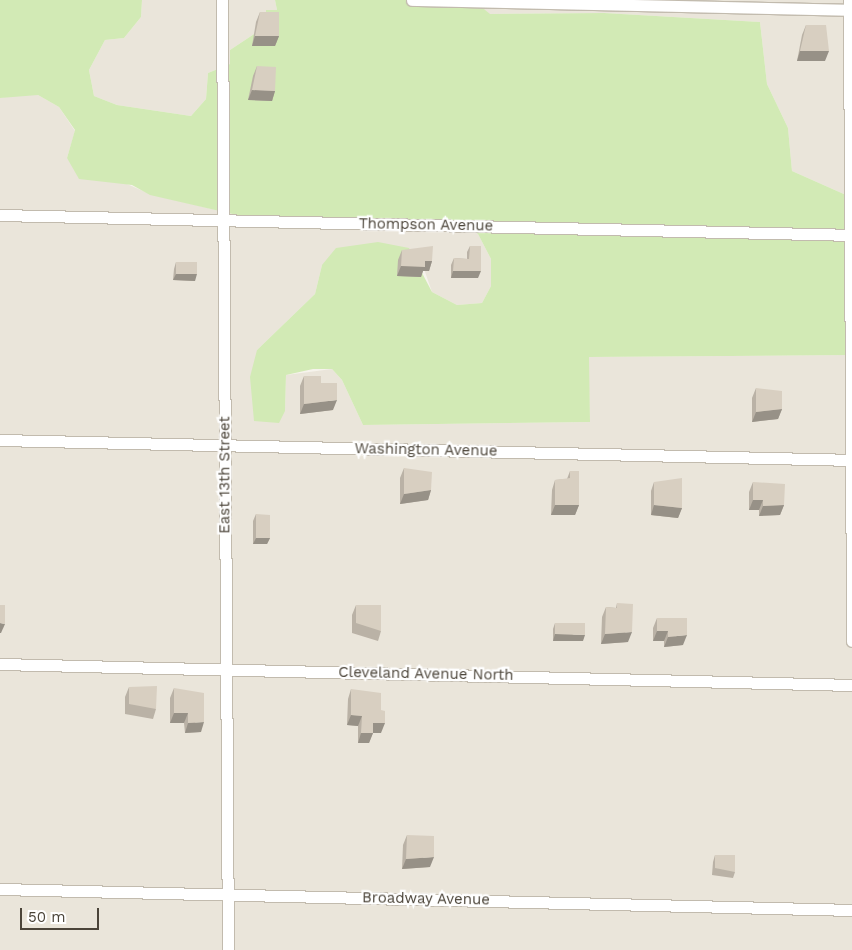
<!DOCTYPE html>
<style>
body{margin:0}
#map{position:relative;width:852px;height:950px;overflow:hidden;background:#f6f3ec;font-family:"Work Sans",sans-serif}
div>[style]{position:absolute}
[style*='--x']{left:calc(var(--x)*1px);top:calc(var(--y)*1px);width:calc(var(--w)*1px);rotate:calc(var(--a)*1deg)}
.residential>*{inset:0;background:#eae5da}
.green>*{inset:0;background:#d2eab5}
.roads{filter:drop-shadow(1px 0 #c2bbae) drop-shadow(-1px 0 #c2bbae) drop-shadow(0 1px #c2bbae) drop-shadow(0 -1px #c2bbae)}
.minor>*{height:11px;margin:-5.5px;padding:0 5.5px;transform-origin:5.5px;border-radius:5.5px;background:#fff}
.wall>*{inset:0;background:#bab2a6}
.shaded-wall>*{inset:0;background:#979187}
.building>*{inset:0;background:#d8cfc1}
span{translate:-50% -50%;white-space:nowrap;text-align:center;line-height:1.15;-webkit-text-stroke:4.5px #fff;paint-order:stroke}
.street-label{font-size:15px;color:#4b4439}
.scale{position:absolute;left:20px;top:908px;width:79px;height:22px;box-sizing:border-box;border:2px solid #4b4439;border-top:0;padding-left:6px;font-size:15px;line-height:18px;white-space:nowrap;color:#4b4439;-webkit-text-stroke:4px #fff;paint-order:stroke}
</style>
<div id="map">
<div class="residential">
<div style="clip-path:polygon(142px 0,275px 0,277px 10px,266px 26px,230px 50px,230px 64px,208px 73px,206px 99px,191px 116px,117px 105px,94px 96px,89px 70px,105px 40px,124px 38px,141px 17px)"></div>
<div style="clip-path:polygon(473px 0,852px 0,846px 195px,792px 171px,788px 128px,767px 84px,760px 22px,604px 13px,489px 14px)"></div>
<div style="clip-path:polygon(13px 95px,38px 95px,59px 107px,75px 131px,67px 158px,150px 194px,237px 215px,380px 215px,461px 222px,478px 234px,491px 259px,491px 286px,482px 303px,457px 305px,432px 292px,424px 269px,322px 265px,315px 294px,257px 350px,285px 411px,286px 375px,332px 369px,342px 380px,363px 425px,590px 422px,588px 357px,852px 355px,852px 950px,0 950px,0 98px)"></div>
</div>
<div class="green">
<div style="clip-path:polygon(0 0,142px 0,141px 17px,124px 38px,105px 40px,89px 70px,94px 96px,117px 105px,191px 116px,206px 99px,208px 73px,230px 64px,230px 50px,266px 26px,266px 10px,277px 10px,275px 0,473px 0,490px 14px,604px 13px,760px 22px,767px 84px,788px 128px,792px 171px,846px 195px,852px 355px,589px 357px,590px 422px,363px 425px,342px 380px,332px 369px,313px 369px,286px 375px,285px 411px,279px 423px,254px 421px,250px 377px,257px 350px,315px 294px,322px 265px,336px 248px,378px 242px,409px 248px,432px 292px,457px 305px,482px 303px,491px 286px,491px 259px,478px 234px,461px 222px,447px 220px,237px 215px,150px 195px,132px 185px,79px 179px,67px 158px,75px 130px,59px 107px,38px 95px,0 98px)"></div>
</div>
<div class="roads">
<div class="minor">
<div style="--x:222;--y:0;--w:950;--a:89.64"></div>
<div style="--x:412;--y:0;--w:440;--a:1.3"></div>
<div style="--x:849;--y:0;--w:641;--a:89.73"></div>
<div style="--x:0;--y:215;--w:852;--a:1.34"></div>
<div style="--x:0;--y:440;--w:852;--a:1.34"></div>
<div style="--x:0;--y:664;--w:852;--a:1.41"></div>
<div style="--x:0;--y:889;--w:852;--a:1.41"></div>
</div>
</div>
<div class="wall">
<div style="clip-path:polygon(260px 12px,279px 36px,275px 46px,252px 46px,256px 22px)"></div>
<div style="clip-path:polygon(806px 25px,825px 61px,797px 61px,802px 35px)"></div>
<div style="clip-path:polygon(257px 66px,275px 91px,272px 101px,248px 100px,253px 76px)"></div>
<div style="clip-path:polygon(470px 246px,478px 278px,451px 278px,451px 265px,454px 258px,467px 259px,467px 252px)"></div>
<div style="clip-path:polygon(402px 250px,432px 261px,429px 271px,423px 271px,421px 277px,397px 276px,398px 260px)"></div>
<div style="clip-path:polygon(176px 262px,195px 281px,173px 280px,174px 269px)"></div>
<div style="clip-path:polygon(304px 376px,321px 383px,333px 410px,300px 414px,300px 386px)"></div>
<div style="clip-path:polygon(756px 388px,782px 409px,778px 419px,752px 422px,752px 398px)"></div>
<div style="clip-path:polygon(404px 468px,431px 490px,428px 500px,400px 504px,400px 478px)"></div>
<div style="clip-path:polygon(570px 471px,579px 505px,575px 515px,551px 515px,552px 490px,555px 480px,567px 479px)"></div>
<div style="clip-path:polygon(654px 482px,682px 508px,678px 518px,651px 515px,651px 491px)"></div>
<div style="clip-path:polygon(753px 482px,784px 505px,780px 515px,759px 516px,759px 510px,749px 510px,749px 492px)"></div>
<div style="clip-path:polygon(256px 514px,270px 538px,267px 544px,253px 544px,253px 521px)"></div>
<div style="clip-path:polygon(617px 603px,628px 642px,601px 644px,602px 617px,606px 607px,616px 608px)"></div>
<div style="clip-path:polygon(356px 605px,381px 631px,378px 641px,352px 633px,352px 615px)"></div>
<div style="clip-path:polygon(657px 618px,683px 645px,664px 647px,664px 641px,653px 641px,653px 628px)"></div>
<div style="clip-path:polygon(555px 623px,583px 641px,553px 641px,553px 629px)"></div>
<div style="clip-path:polygon(129px 687px,156px 709px,153px 719px,125px 714px,125px 697px)"></div>
<div style="clip-path:polygon(174px 688px,201px 732px,185px 733px,184px 723px,170px 723px,170px 698px)"></div>
<div style="clip-path:polygon(351px 689px,381px 733px,373px 733px,369px 743px,358px 743px,358px 726px,347px 725px,348px 699px)"></div>
<div style="clip-path:polygon(407px 835px,430px 867px,402px 869px,403px 845px)"></div>
<div style="clip-path:polygon(715px 855px,735px 872px,733px 878px,712px 875px,713px 862px)"></div>
</div>
<div class="shaded-wall">
<div style="clip-path:polygon(255px 36px,279px 36px,275px 46px,252px 46px)"></div>
<div style="clip-path:polygon(800px 51px,829px 51px,825px 61px,797px 61px)"></div>
<div style="clip-path:polygon(252px 90px,275px 91px,272px 101px,248px 100px)"></div>
<div style="clip-path:polygon(425px 261px,432px 261px,429px 271px,423px 271px,421px 277px,397px 276px,401px 266px)"></div>
<div style="clip-path:polygon(453px 271px,481px 271px,478px 278px,451px 278px)"></div>
<div style="clip-path:polygon(176px 274px,197px 274px,195px 281px,173px 280px)"></div>
<div style="clip-path:polygon(337px 400px,333px 410px,300px 414px,304px 404px)"></div>
<div style="clip-path:polygon(782px 409px,778px 419px,752px 422px,756px 412px)"></div>
<div style="clip-path:polygon(431px 490px,428px 500px,400px 504px,404px 494px)"></div>
<div style="clip-path:polygon(753px 500px,763px 500px,759px 510px,749px 510px)"></div>
<div style="clip-path:polygon(555px 505px,579px 505px,575px 515px,551px 515px)"></div>
<div style="clip-path:polygon(654px 505px,682px 508px,678px 518px,651px 515px)"></div>
<div style="clip-path:polygon(784px 505px,780px 515px,759px 516px,763px 506px)"></div>
<div style="clip-path:polygon(256px 538px,270px 538px,267px 544px,253px 544px)"></div>
<div style="clip-path:polygon(0 623px,5px 624px,1px 633px,0 633px)"></div>
<div style="clip-path:polygon(657px 631px,668px 631px,664px 641px,653px 641px)"></div>
<div style="clip-path:polygon(632px 632px,628px 642px,601px 644px,605px 634px)"></div>
<div style="clip-path:polygon(555px 634px,585px 635px,583px 641px,553px 641px)"></div>
<div style="clip-path:polygon(687px 635px,683px 645px,664px 647px,668px 637px)"></div>
<div style="clip-path:polygon(174px 713px,188px 713px,184px 723px,170px 723px)"></div>
<div style="clip-path:polygon(351px 715px,362px 716px,358px 726px,347px 725px)"></div>
<div style="clip-path:polygon(204px 722px,201px 732px,185px 733px,188px 723px)"></div>
<div style="clip-path:polygon(373px 723px,385px 723px,381px 733px,370px 733px)"></div>
<div style="clip-path:polygon(361px 733px,373px 733px,369px 743px,358px 743px)"></div>
<div style="clip-path:polygon(434px 857px,430px 867px,402px 869px,406px 859px)"></div>
</div>
<div class="building">
<div style="clip-path:polygon(260px 12px,279px 12px,279px 36px,255px 36px)"></div>
<div style="clip-path:polygon(806px 25px,826px 25px,829px 51px,800px 51px)"></div>
<div style="clip-path:polygon(257px 66px,276px 67px,275px 91px,252px 90px)"></div>
<div style="clip-path:polygon(433px 246px,432px 261px,425px 261px,425px 267px,401px 266px,402px 250px)"></div>
<div style="clip-path:polygon(470px 246px,481px 246px,481px 271px,453px 271px,454px 258px,469px 259px)"></div>
<div style="clip-path:polygon(176px 262px,197px 262px,197px 274px,176px 274px)"></div>
<div style="clip-path:polygon(304px 376px,321px 376px,321px 383px,337px 383px,337px 400px,304px 404px)"></div>
<div style="clip-path:polygon(756px 388px,782px 391px,782px 409px,756px 412px)"></div>
<div style="clip-path:polygon(404px 468px,432px 472px,431px 490px,404px 494px)"></div>
<div style="clip-path:polygon(570px 471px,579px 471px,579px 505px,555px 505px,555px 480px,570px 478px)"></div>
<div style="clip-path:polygon(682px 478px,682px 508px,654px 505px,654px 482px)"></div>
<div style="clip-path:polygon(753px 482px,785px 484px,784px 505px,763px 506px,763px 500px,753px 500px)"></div>
<div style="clip-path:polygon(256px 514px,270px 515px,270px 538px,256px 538px)"></div>
<div style="clip-path:polygon(617px 603px,633px 604px,632px 632px,605px 634px,606px 607px,617px 608px)"></div>
<div style="clip-path:polygon(0 605px,5px 605px,5px 624px,0 623px)"></div>
<div style="clip-path:polygon(356px 605px,381px 605px,381px 631px,356px 623px)"></div>
<div style="clip-path:polygon(657px 618px,687px 618px,687px 635px,668px 637px,668px 631px,657px 631px)"></div>
<div style="clip-path:polygon(555px 623px,585px 623px,585px 635px,555px 634px)"></div>
<div style="clip-path:polygon(157px 686px,156px 709px,129px 704px,129px 687px)"></div>
<div style="clip-path:polygon(174px 688px,204px 693px,204px 722px,188px 723px,188px 713px,174px 713px)"></div>
<div style="clip-path:polygon(351px 689px,381px 693px,381px 710px,385px 711px,385px 723px,373px 723px,373px 733px,361px 733px,362px 716px,351px 715px)"></div>
<div style="clip-path:polygon(407px 835px,434px 836px,434px 857px,406px 859px)"></div>
<div style="clip-path:polygon(715px 855px,735px 855px,735px 872px,715px 868px)"></div>
</div>
<div class="street-label">
<span style="left:426px;top:225px;rotate:1deg">Thompson Avenue</span>
<span style="left:426px;top:450px;rotate:1deg">Washington Avenue</span>
<span style="left:225px;top:475px;rotate:-90deg">East 13th Street</span>
<span style="left:426px;top:674px;rotate:1deg">Cleveland Avenue North</span>
<span style="left:426px;top:899px;rotate:1deg">Broadway Avenue</span>
</div>
<div class="scale">50 m</div>
</div>
